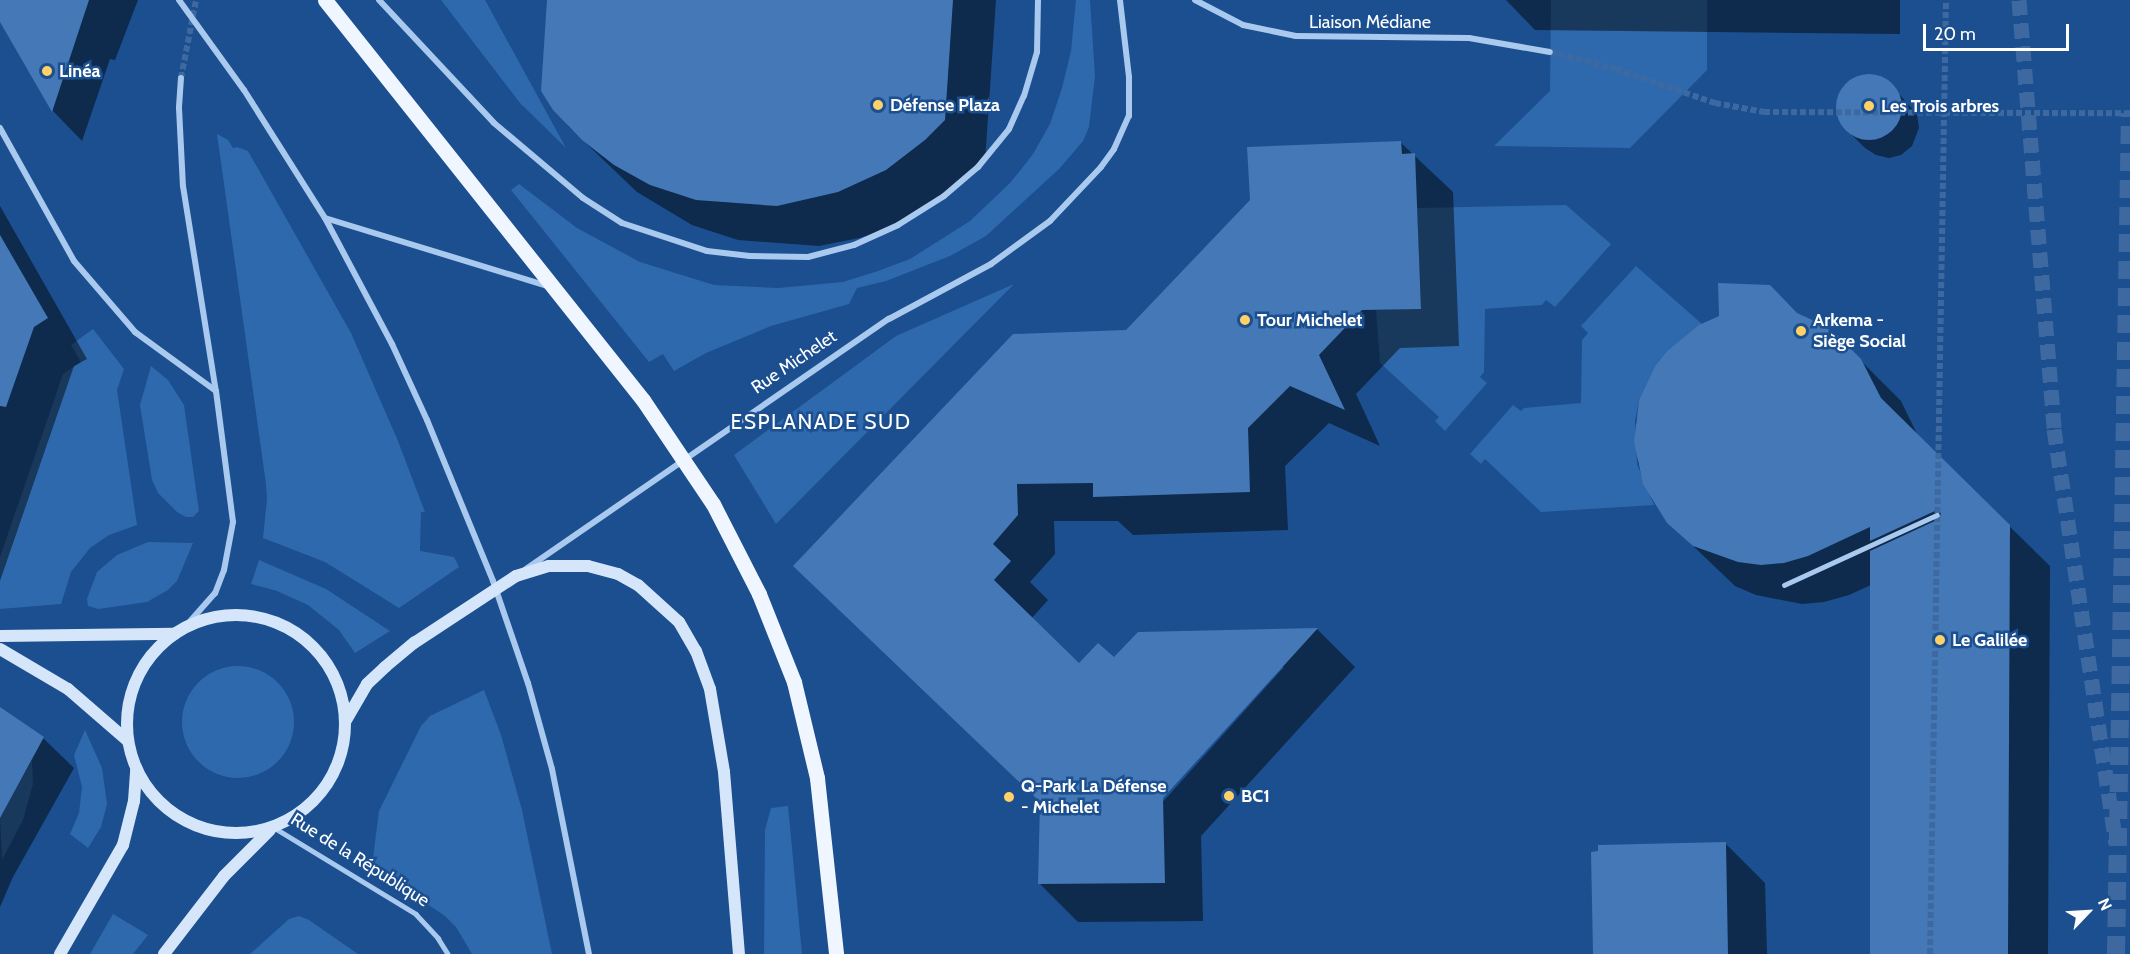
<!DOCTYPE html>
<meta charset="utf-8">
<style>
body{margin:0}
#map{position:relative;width:2130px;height:954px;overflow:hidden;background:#1b4f8f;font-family:Cabin,sans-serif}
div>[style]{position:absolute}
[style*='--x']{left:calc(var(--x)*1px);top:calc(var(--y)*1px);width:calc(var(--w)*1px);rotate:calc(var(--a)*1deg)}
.green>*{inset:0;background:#2e69ad}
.round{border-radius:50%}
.shadow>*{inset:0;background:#0007}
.building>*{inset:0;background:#4478b7}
.street-tunnel>*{height:6px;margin-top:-3px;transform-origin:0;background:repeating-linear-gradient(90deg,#3d69a0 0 6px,transparent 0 9px)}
.primary-tunnel>*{height:15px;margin-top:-7.5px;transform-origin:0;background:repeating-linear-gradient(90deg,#3d69a0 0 15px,transparent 0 23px)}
.highway-tunnel>*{height:18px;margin-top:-9px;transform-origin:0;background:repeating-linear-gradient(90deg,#3d69a0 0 18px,transparent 0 27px)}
.lane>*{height:4.5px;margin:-2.25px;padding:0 2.25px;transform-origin:2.25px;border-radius:2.25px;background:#a9c9ee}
.street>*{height:6px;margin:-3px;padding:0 3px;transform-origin:3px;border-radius:3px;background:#a9c9ee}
.secondary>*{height:12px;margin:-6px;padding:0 6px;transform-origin:6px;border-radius:6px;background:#d6e6fa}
.secondary>.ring{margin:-6px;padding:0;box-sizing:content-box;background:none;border:12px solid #d6e6fa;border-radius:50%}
.primary>*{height:15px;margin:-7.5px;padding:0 7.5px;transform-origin:7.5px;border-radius:7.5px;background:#f0f6ff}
.dots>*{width:16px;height:16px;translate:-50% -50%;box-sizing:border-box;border:3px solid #1b4f8f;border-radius:50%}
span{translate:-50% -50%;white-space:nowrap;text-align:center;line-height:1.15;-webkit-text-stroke:5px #1b4f8f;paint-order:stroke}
.street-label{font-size:18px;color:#fff}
.poi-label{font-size:18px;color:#fff;font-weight:700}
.left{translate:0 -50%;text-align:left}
.quarter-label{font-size:21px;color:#fff;letter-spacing:1.5px}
.north{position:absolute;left:2058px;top:882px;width:60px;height:60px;-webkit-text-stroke:4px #1b4f8f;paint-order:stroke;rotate:65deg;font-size:16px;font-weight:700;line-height:24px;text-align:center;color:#fff}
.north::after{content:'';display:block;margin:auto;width:21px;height:27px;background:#fff;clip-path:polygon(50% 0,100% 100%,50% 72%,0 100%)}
.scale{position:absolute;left:1923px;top:24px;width:146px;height:27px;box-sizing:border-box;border:3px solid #fff;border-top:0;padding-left:8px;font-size:18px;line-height:21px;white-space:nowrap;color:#fff;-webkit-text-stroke:4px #1b4f8f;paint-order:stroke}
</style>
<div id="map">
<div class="green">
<div style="clip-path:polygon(441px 0,485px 0,566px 148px,520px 103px)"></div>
<div style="clip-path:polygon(1076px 0,1090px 0,1095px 76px,1089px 127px,1083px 141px,1060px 168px,986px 236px,950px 256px,886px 281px,857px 288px,849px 304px,771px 326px,706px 353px,674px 371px,663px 354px,649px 362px,511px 190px,519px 184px,577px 228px,640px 262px,714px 285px,778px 288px,843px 282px,878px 271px,910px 259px,970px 221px,1011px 182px,1033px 154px,1050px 124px,1062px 88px,1071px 51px)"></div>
<div style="clip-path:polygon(1551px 0,1707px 0,1707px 70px,1630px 148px,1494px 146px,1550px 91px)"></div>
<div style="clip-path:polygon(217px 134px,228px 140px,233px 148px,237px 147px,248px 151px,351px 333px,398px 441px,425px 512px,421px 512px,420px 551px,454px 557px,459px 567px,399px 608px,325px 562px,263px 538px,267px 499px,266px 484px)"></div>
<div style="clip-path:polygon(1566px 205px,1611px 244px,1555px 307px,1546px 300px,1542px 305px,1485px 309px,1484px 372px,1480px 377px,1487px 383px,1445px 431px,1435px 421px,1439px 417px,1380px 363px,1376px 310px,1421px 308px,1417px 208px)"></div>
<div style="clip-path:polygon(1636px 266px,1702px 324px,1667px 351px,1655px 366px,1639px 400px,1635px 421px,1637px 464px,1654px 505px,1541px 512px,1485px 459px,1481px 464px,1470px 454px,1513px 405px,1521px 411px,1524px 408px,1581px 403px,1582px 340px,1588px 333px,1581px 326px)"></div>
<div style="clip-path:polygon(1014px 284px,776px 524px,734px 455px,896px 336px)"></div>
<div style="clip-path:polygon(93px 329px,124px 369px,117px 390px,137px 525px,109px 535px,90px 548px,71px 572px,61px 604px,0 609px,0 557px,63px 374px,81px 362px,71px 345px)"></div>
<div style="clip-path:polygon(151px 366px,168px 380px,184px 405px,199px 511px,193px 517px,186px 517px,177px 512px,158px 493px,152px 480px,140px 405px)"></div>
<div style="clip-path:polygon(148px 542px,193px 543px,177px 581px,168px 590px,147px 602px,98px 609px,88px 606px,87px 599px,97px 572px,117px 555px)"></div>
<div style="clip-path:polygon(259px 560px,326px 589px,390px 631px,355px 653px,339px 630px,308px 605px,277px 591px,251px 584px)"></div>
<div class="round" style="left:182px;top:666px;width:112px;height:112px"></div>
<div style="clip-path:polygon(484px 690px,501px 735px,522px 810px,552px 954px,472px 954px,456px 927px,445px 916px,374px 868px,373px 858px,379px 811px,421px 726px,430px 716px)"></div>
<div style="clip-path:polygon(85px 730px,102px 768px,107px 804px,101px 827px,88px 848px,70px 834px,79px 813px,82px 787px,74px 755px)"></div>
<div style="clip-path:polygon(32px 760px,33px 784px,23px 820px,2px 860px,0 817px)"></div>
<div style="clip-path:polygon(788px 806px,802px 954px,764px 954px,765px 830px,771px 808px)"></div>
<div style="clip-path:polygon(113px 914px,148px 935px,133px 954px,90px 954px)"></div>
<div style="clip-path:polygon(299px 916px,309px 920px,358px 954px,250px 954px,289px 919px)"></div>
</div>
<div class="shadow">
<div style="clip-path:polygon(0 0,138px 0,115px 60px,110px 59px,82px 141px,53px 111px,0 19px)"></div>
<div style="clip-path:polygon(549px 0,996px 0,985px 161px,966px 180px,895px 227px,859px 238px,819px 246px,738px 240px,692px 225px,637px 192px,568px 126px)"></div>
<div style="clip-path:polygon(1506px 0,1900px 0,1900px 34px,1535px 30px)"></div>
<div style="clip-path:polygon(1868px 76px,1881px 79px,1891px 85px,1917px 114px,1919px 128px,1912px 146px,1901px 155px,1889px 158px,1876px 155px,1865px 148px,1846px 129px,1837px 108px,1846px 85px,1857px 78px)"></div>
<div style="clip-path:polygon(evenodd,1400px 142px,1453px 192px,1459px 346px,1400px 348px,1356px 394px,1380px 446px,1329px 423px,1285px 466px,1288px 530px,1133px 535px,1118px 521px,1054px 521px,1055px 554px,1030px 582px,1048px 600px,1031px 619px,1079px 666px,1114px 659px,1139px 634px,1317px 629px,1355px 667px,1201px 836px,1203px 921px,1078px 922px,1040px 884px,1041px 803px,795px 566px,1400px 142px,1280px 667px,1284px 667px,1160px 805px,1157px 803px,1280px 667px)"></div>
<div style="clip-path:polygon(0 206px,87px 359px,74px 366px,0 581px)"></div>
<div style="clip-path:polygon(1797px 315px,1836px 336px,1901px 401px,1919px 438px,2050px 566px,2048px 954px,1872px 954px,1871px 585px,1849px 595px,1824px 602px,1802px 604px,1756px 595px,1735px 586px,1668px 522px,1644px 484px,1638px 463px,1636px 421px,1641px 401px)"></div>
<div style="clip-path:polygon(0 709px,43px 738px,74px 768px,13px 877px,0 907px)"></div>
<div style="clip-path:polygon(1725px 843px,1765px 883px,1767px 954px,1594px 954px)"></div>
</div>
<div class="building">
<div style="clip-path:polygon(0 0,89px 0,52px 112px,0 22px)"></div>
<div style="clip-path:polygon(547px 0,953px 0,945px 120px,925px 140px,886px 170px,838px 192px,777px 206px,696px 200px,650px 185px,614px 165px,582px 140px,553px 110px,541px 91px)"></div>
<div class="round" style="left:1836px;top:74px;width:66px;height:66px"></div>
<div style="clip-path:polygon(1401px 141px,1402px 154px,1415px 153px,1421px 309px,1362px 310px,1319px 355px,1345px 410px,1290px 386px,1248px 428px,1250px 492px,1093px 497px,1093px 483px,1017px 484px,1018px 515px,993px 544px,1011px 561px,994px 580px,1079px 663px,1098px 643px,1114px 657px,1138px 632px,1318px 628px,1163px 798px,1165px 883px,1038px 884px,1040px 802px,793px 566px,1013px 334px,1126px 330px,1250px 200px,1247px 147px)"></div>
<div style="clip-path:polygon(0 235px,48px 318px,34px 327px,6px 407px,0 406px)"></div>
<div style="clip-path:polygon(1718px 283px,1770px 285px,1797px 313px,1821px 324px,1837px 335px,1861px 359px,1881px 398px,2010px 525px,2008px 954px,1870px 954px,1870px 551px,1939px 519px,1941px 513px,1935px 511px,1870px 541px,1870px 527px,1808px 556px,1784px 563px,1761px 565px,1738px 562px,1693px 546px,1667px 523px,1643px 484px,1634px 442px,1639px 400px,1655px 366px,1667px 351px,1699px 325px,1719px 316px)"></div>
<div style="clip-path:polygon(0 707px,44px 737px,0 818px)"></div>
<div style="clip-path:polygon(1726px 842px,1728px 954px,1593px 954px,1591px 852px,1598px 851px,1598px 845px)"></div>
</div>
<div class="street-tunnel">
<div style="--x:1550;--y:52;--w:68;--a:14.4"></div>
<div style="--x:1616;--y:69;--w:105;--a:19"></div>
<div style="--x:1715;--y:103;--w:50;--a:10.4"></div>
<div style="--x:1764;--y:112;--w:366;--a:0.2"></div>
<div style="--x:181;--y:78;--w:79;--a:-79.1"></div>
<div style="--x:1930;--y:954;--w:954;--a:-89.04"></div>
</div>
<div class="primary-tunnel">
<div style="--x:2019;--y:0;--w:430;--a:85.3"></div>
<div style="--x:2054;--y:429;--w:418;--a:81.5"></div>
</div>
<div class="highway-tunnel">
<div style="--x:2116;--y:954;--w:841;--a:-89.05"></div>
</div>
<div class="lane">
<div style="--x:1784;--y:585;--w:168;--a:-24.6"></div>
<div style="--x:273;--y:827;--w:167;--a:31.3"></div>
<div style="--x:416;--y:914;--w:33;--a:47"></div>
<div style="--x:438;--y:938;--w:19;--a:58"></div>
</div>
<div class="street">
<div style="--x:179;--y:0;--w:111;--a:54.2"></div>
<div style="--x:244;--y:90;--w:151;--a:57.7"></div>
<div style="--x:325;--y:218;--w:143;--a:62"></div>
<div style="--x:392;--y:344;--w:84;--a:65.3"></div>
<div style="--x:427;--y:420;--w:174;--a:67.7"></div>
<div style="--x:493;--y:581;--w:108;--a:71.1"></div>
<div style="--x:528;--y:683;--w:89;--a:74.4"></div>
<div style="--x:552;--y:769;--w:189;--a:78.7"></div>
<div style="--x:379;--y:0;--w:168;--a:46.9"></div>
<div style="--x:494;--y:123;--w:116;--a:40.1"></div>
<div style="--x:583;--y:198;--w:46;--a:32.7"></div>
<div style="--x:622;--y:223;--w:89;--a:18.2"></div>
<div style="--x:707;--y:251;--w:43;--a:6.6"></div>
<div style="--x:750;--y:256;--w:58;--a:1"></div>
<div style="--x:808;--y:257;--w:48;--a:-14.6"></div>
<div style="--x:854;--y:245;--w:48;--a:-24.4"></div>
<div style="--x:898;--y:225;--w:54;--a:-32.2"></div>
<div style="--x:944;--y:196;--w:45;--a:-40.5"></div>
<div style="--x:978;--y:167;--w:49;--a:-50.8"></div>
<div style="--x:1009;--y:129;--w:36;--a:-66"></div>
<div style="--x:1024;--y:96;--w:46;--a:-73.5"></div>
<div style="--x:1037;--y:52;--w:52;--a:-88.9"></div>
<div style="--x:1195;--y:0;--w:54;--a:27.5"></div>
<div style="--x:1243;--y:25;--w:54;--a:11.7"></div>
<div style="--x:1296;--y:36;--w:173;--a:0.7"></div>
<div style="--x:1469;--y:38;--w:82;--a:9.8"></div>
<div style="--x:181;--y:78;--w:30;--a:94"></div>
<div style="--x:179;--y:108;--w:78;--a:87.1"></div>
<div style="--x:183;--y:186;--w:208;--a:80.9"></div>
<div style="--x:216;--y:391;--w:132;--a:82.6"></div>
<div style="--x:233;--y:522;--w:49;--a:100.6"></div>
<div style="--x:224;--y:570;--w:25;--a:111"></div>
<div style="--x:215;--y:593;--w:47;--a:131.5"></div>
<div style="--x:0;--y:128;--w:152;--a:60.9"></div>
<div style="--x:74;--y:261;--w:94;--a:49.3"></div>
<div style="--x:135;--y:332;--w:100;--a:36.1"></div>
<div style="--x:325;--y:218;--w:233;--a:17"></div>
<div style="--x:526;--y:569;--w:441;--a:-34.6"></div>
<div style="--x:889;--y:319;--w:116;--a:-28.3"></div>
<div style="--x:991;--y:264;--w:73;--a:-36.1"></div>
<div style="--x:1050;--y:221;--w:74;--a:-46.6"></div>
<div style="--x:1101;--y:167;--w:22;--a:-54"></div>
<div style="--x:1114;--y:149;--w:36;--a:-66"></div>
<div style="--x:1129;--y:116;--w:39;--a:-90"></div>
<div style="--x:1129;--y:77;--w:78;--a:-96.7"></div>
</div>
<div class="secondary">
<div class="ring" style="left:127px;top:615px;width:206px;height:206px"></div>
<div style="--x:0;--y:636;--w:175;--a:-0.7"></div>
<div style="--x:0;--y:649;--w:79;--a:30.5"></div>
<div style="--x:68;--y:689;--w:79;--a:40.9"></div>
<div style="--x:345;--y:722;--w:44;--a:-59.9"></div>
<div style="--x:367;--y:684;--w:25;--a:-43"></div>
<div style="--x:385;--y:667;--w:38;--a:-40"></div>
<div style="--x:414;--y:643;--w:122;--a:-33.3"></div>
<div style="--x:516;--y:576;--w:34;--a:-17"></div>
<div style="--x:549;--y:566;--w:39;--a:0"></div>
<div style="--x:588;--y:566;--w:31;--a:15"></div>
<div style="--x:618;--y:574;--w:23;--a:29"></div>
<div style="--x:638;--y:585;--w:55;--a:42.1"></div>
<div style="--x:679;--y:622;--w:34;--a:60"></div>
<div style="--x:696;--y:651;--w:40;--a:69.8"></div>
<div style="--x:710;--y:689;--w:84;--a:80.4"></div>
<div style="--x:724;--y:772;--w:183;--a:85.3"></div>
<div style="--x:60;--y:954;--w:126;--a:-60"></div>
<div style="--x:123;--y:845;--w:45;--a:-76"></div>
<div style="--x:134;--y:801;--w:32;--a:-86"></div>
<div style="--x:164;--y:954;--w:98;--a:-52.4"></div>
<div style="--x:224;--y:876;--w:65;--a:-45"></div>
</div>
<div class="primary">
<div style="--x:325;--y:0;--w:511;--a:51.52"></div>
<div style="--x:643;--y:400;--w:125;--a:56.1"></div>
<div style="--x:713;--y:504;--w:101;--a:62.9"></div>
<div style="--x:759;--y:594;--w:95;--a:68.3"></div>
<div style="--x:794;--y:682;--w:99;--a:76.5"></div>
<div style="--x:817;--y:778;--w:177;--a:83.8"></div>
</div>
<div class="dots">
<div style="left:47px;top:71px;background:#ffd166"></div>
<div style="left:878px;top:105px;background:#ffd166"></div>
<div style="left:1869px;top:106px;background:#ffd166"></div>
<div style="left:1245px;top:320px;background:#ffd166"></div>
<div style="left:1801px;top:331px;background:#ffd166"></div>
<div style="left:1940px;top:640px;background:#ffd166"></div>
<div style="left:1229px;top:796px;background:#ffd166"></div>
<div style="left:1009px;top:797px;background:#ffd166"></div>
</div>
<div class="street-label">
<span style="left:1370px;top:22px">Liaison Médiane</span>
<span style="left:794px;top:362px;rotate:-34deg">Rue Michelet</span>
<span style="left:360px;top:860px;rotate:32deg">Rue de la République</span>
</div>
<div class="poi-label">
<span class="left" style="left:59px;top:71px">Linéa</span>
<span class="left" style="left:890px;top:105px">Défense Plaza</span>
<span class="left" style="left:1881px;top:106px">Les Trois arbres</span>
<span class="left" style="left:1257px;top:320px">Tour Michelet</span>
<span class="left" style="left:1813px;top:331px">Arkema -<br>Siège Social</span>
<span class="left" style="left:1952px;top:640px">Le Galilée</span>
<span class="left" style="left:1021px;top:797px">Q-Park La Défense<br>- Michelet</span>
<span class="left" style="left:1241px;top:796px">BC1</span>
</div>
<div class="quarter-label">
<span style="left:821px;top:422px">ESPLANADE SUD</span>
</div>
<div class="north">N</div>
<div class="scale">20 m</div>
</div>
